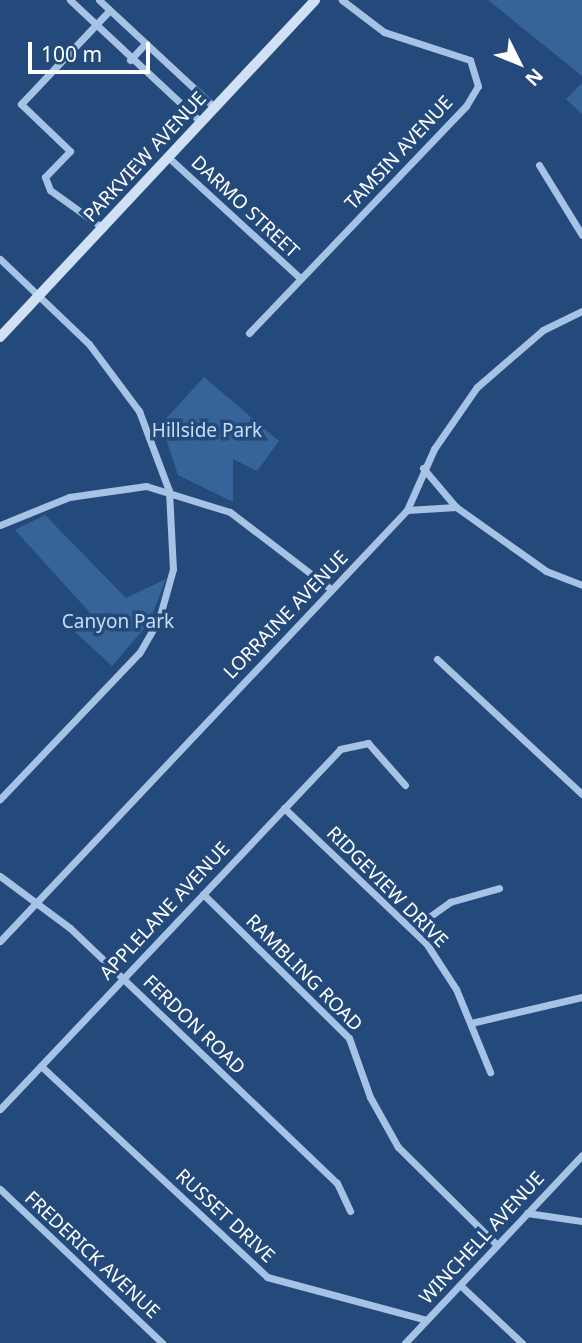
<!DOCTYPE html>
<style>
body{margin:0}
#map{position:relative;width:582px;height:1343px;overflow:hidden;background:#234a7b;font-family:"Noto Sans",sans-serif}
div>[style]{position:absolute}
[style*='--x']{left:calc(var(--x)*1px);top:calc(var(--y)*1px);width:calc(var(--w)*1px);rotate:calc(var(--a)*1deg)}
.green>*{inset:0;background:#366499}
.street>*{height:7px;margin:-3.5px;padding:0 3.5px;transform-origin:3.5px;border-radius:3.5px;background:#a6c3e5}
.secondary>*{height:10px;margin:-5px;padding:0 5px;transform-origin:5px;border-radius:5px;background:#d0e0f5}
span{translate:-50% -50%;white-space:nowrap;text-align:center;line-height:1.15;-webkit-text-stroke:7px #234a7b;paint-order:stroke}
.street-label{font-size:19px;color:#fff}
.park-label{font-size:19px;color:#c9ddf4}
.north{position:absolute;left:484px;top:28px;width:70px;height:70px;-webkit-text-stroke:5px #234a7b;paint-order:stroke;rotate:133deg;font-size:19px;font-weight:700;line-height:28px;text-align:center;color:#fff}
.north::after{content:'';display:block;margin:auto;width:24px;height:32px;background:#fff;clip-path:polygon(50% 0,100% 100%,50% 72%,0 100%)}
.scale{position:absolute;left:28px;top:42px;width:122px;height:32px;box-sizing:border-box;border:4px solid #fff;border-top:0;padding-left:9px;font-size:21px;line-height:24px;white-space:nowrap;color:#fff;-webkit-text-stroke:5px #234a7b;paint-order:stroke}
</style>
<div id="map">
<div class="green">
<div style="clip-path:polygon(488px 0,582px 0,582px 76px)"></div>
<div style="clip-path:polygon(582px 83px,582px 114px,566px 99px)"></div>
<div style="clip-path:polygon(204px 377px,279px 441px,257px 471px,233px 459px,233px 502px,178px 475px,161px 424px)"></div>
<div style="clip-path:polygon(45px 515px,126px 598px,166px 579px,149px 623px,112px 666px,75px 632px,92px 615px,15px 530px)"></div>
</div>
<div class="street">
<div style="--x:70;--y:0;--w:179;--a:43"></div>
<div style="--x:99;--y:0;--w:157;--a:42.9"></div>
<div style="--x:130;--y:60;--w:23;--a:-47"></div>
<div style="--x:168;--y:157;--w:180;--a:42.5"></div>
<div style="--x:539;--y:165;--w:82;--a:58.4"></div>
<div style="--x:103;--y:228;--w:65;--a:-144.4"></div>
<div style="--x:50;--y:190;--w:14;--a:-111"></div>
<div style="--x:45;--y:177;--w:36;--a:-46"></div>
<div style="--x:70;--y:151;--w:68;--a:-136.2"></div>
<div style="--x:21;--y:104;--w:129;--a:-46.6"></div>
<div style="--x:0;--y:259;--w:123;--a:43.7"></div>
<div style="--x:89;--y:344;--w:84;--a:53.3"></div>
<div style="--x:139;--y:411;--w:85;--a:69.4"></div>
<div style="--x:169;--y:491;--w:78;--a:87.1"></div>
<div style="--x:173;--y:569;--w:52;--a:105.6"></div>
<div style="--x:159;--y:619;--w:39;--a:120"></div>
<div style="--x:139;--y:653;--w:202;--a:133.6"></div>
<div style="--x:249;--y:333;--w:314;--a:-46.3"></div>
<div style="--x:466;--y:106;--w:23;--a:-59"></div>
<div style="--x:478;--y:86;--w:27;--a:-107"></div>
<div style="--x:470;--y:60;--w:90;--a:-162"></div>
<div style="--x:384;--y:32;--w:53;--a:-142.7"></div>
<div style="--x:423;--y:468;--w:51;--a:49.8"></div>
<div style="--x:407;--y:510;--w:49;--a:-3.5"></div>
<div style="--x:456;--y:507;--w:110;--a:35.4"></div>
<div style="--x:546;--y:571;--w:39;--a:21"></div>
<div style="--x:0;--y:525;--w:74;--a:-22.1"></div>
<div style="--x:69;--y:497;--w:78;--a:-8.1"></div>
<div style="--x:146;--y:486;--w:88;--a:17.2"></div>
<div style="--x:230;--y:512;--w:128;--a:37.4"></div>
<div style="--x:437;--y:659;--w:198;--a:43"></div>
<div style="--x:284;--y:808;--w:196;--a:43.6"></div>
<div style="--x:426;--y:943;--w:55;--a:56.9"></div>
<div style="--x:456;--y:989;--w:90;--a:67.7"></div>
<div style="--x:0;--y:876;--w:87;--a:36.6"></div>
<div style="--x:70;--y:928;--w:369;--a:43.7"></div>
<div style="--x:337;--y:1183;--w:31;--a:65"></div>
<div style="--x:203;--y:894;--w:205;--a:44.6"></div>
<div style="--x:349;--y:1038;--w:63;--a:70.4"></div>
<div style="--x:370;--y:1097;--w:57;--a:60.8"></div>
<div style="--x:398;--y:1147;--w:139;--a:44.7"></div>
<div style="--x:412;--y:929;--w:47;--a:-35.4"></div>
<div style="--x:450;--y:902;--w:51;--a:-15.9"></div>
<div style="--x:0;--y:941;--w:593;--a:-46.64"></div>
<div style="--x:407;--y:510;--w:67;--a:-66.1"></div>
<div style="--x:434;--y:449;--w:75;--a:-55.3"></div>
<div style="--x:477;--y:387;--w:87;--a:-40.8"></div>
<div style="--x:543;--y:330;--w:43;--a:-26"></div>
<div style="--x:471;--y:1023;--w:114;--a:-13.2"></div>
<div style="--x:41;--y:1066;--w:309;--a:43"></div>
<div style="--x:267;--y:1277;--w:165;--a:15.1"></div>
<div style="--x:0;--y:1109;--w:495;--a:-46.6"></div>
<div style="--x:340;--y:749;--w:29;--a:-12"></div>
<div style="--x:368;--y:743;--w:56;--a:48.6"></div>
<div style="--x:0;--y:1189;--w:224;--a:43.5"></div>
<div style="--x:527;--y:1213;--w:56;--a:8.3"></div>
<div style="--x:460;--y:1285;--w:85;--a:43.1"></div>
<div style="--x:405;--y:1343;--w:258;--a:-46.7"></div>
</div>
<div class="secondary">
<div style="--x:0;--y:337;--w:461;--a:-46.9"></div>
</div>
<div class="street-label">
<span style="left:399px;top:153px;rotate:-47deg">TAMSIN AVENUE</span>
<span style="left:145px;top:157px;rotate:-47deg">PARKVIEW AVENUE</span>
<span style="left:245px;top:207px;rotate:43deg">DARMO STREET</span>
<span style="left:286px;top:615px;rotate:-46deg">LORRAINE AVENUE</span>
<span style="left:387px;top:887px;rotate:45deg">RIDGEVIEW DRIVE</span>
<span style="left:165px;top:911px;rotate:-47deg">APPLELANE AVENUE</span>
<span style="left:304px;top:973px;rotate:45deg">RAMBLING ROAD</span>
<span style="left:194px;top:1025px;rotate:44deg">FERDON ROAD</span>
<span style="left:225px;top:1216px;rotate:43deg">RUSSET DRIVE</span>
<span style="left:482px;top:1238px;rotate:-47deg">WINCHELL AVENUE</span>
<span style="left:92px;top:1255px;rotate:43deg">FREDERICK AVENUE</span>
</div>
<div class="park-label">
<span style="left:207px;top:431px">Hillside Park</span>
<span style="left:118px;top:622px">Canyon Park</span>
</div>
<div class="north">N</div>
<div class="scale">100 m</div>
</div>
